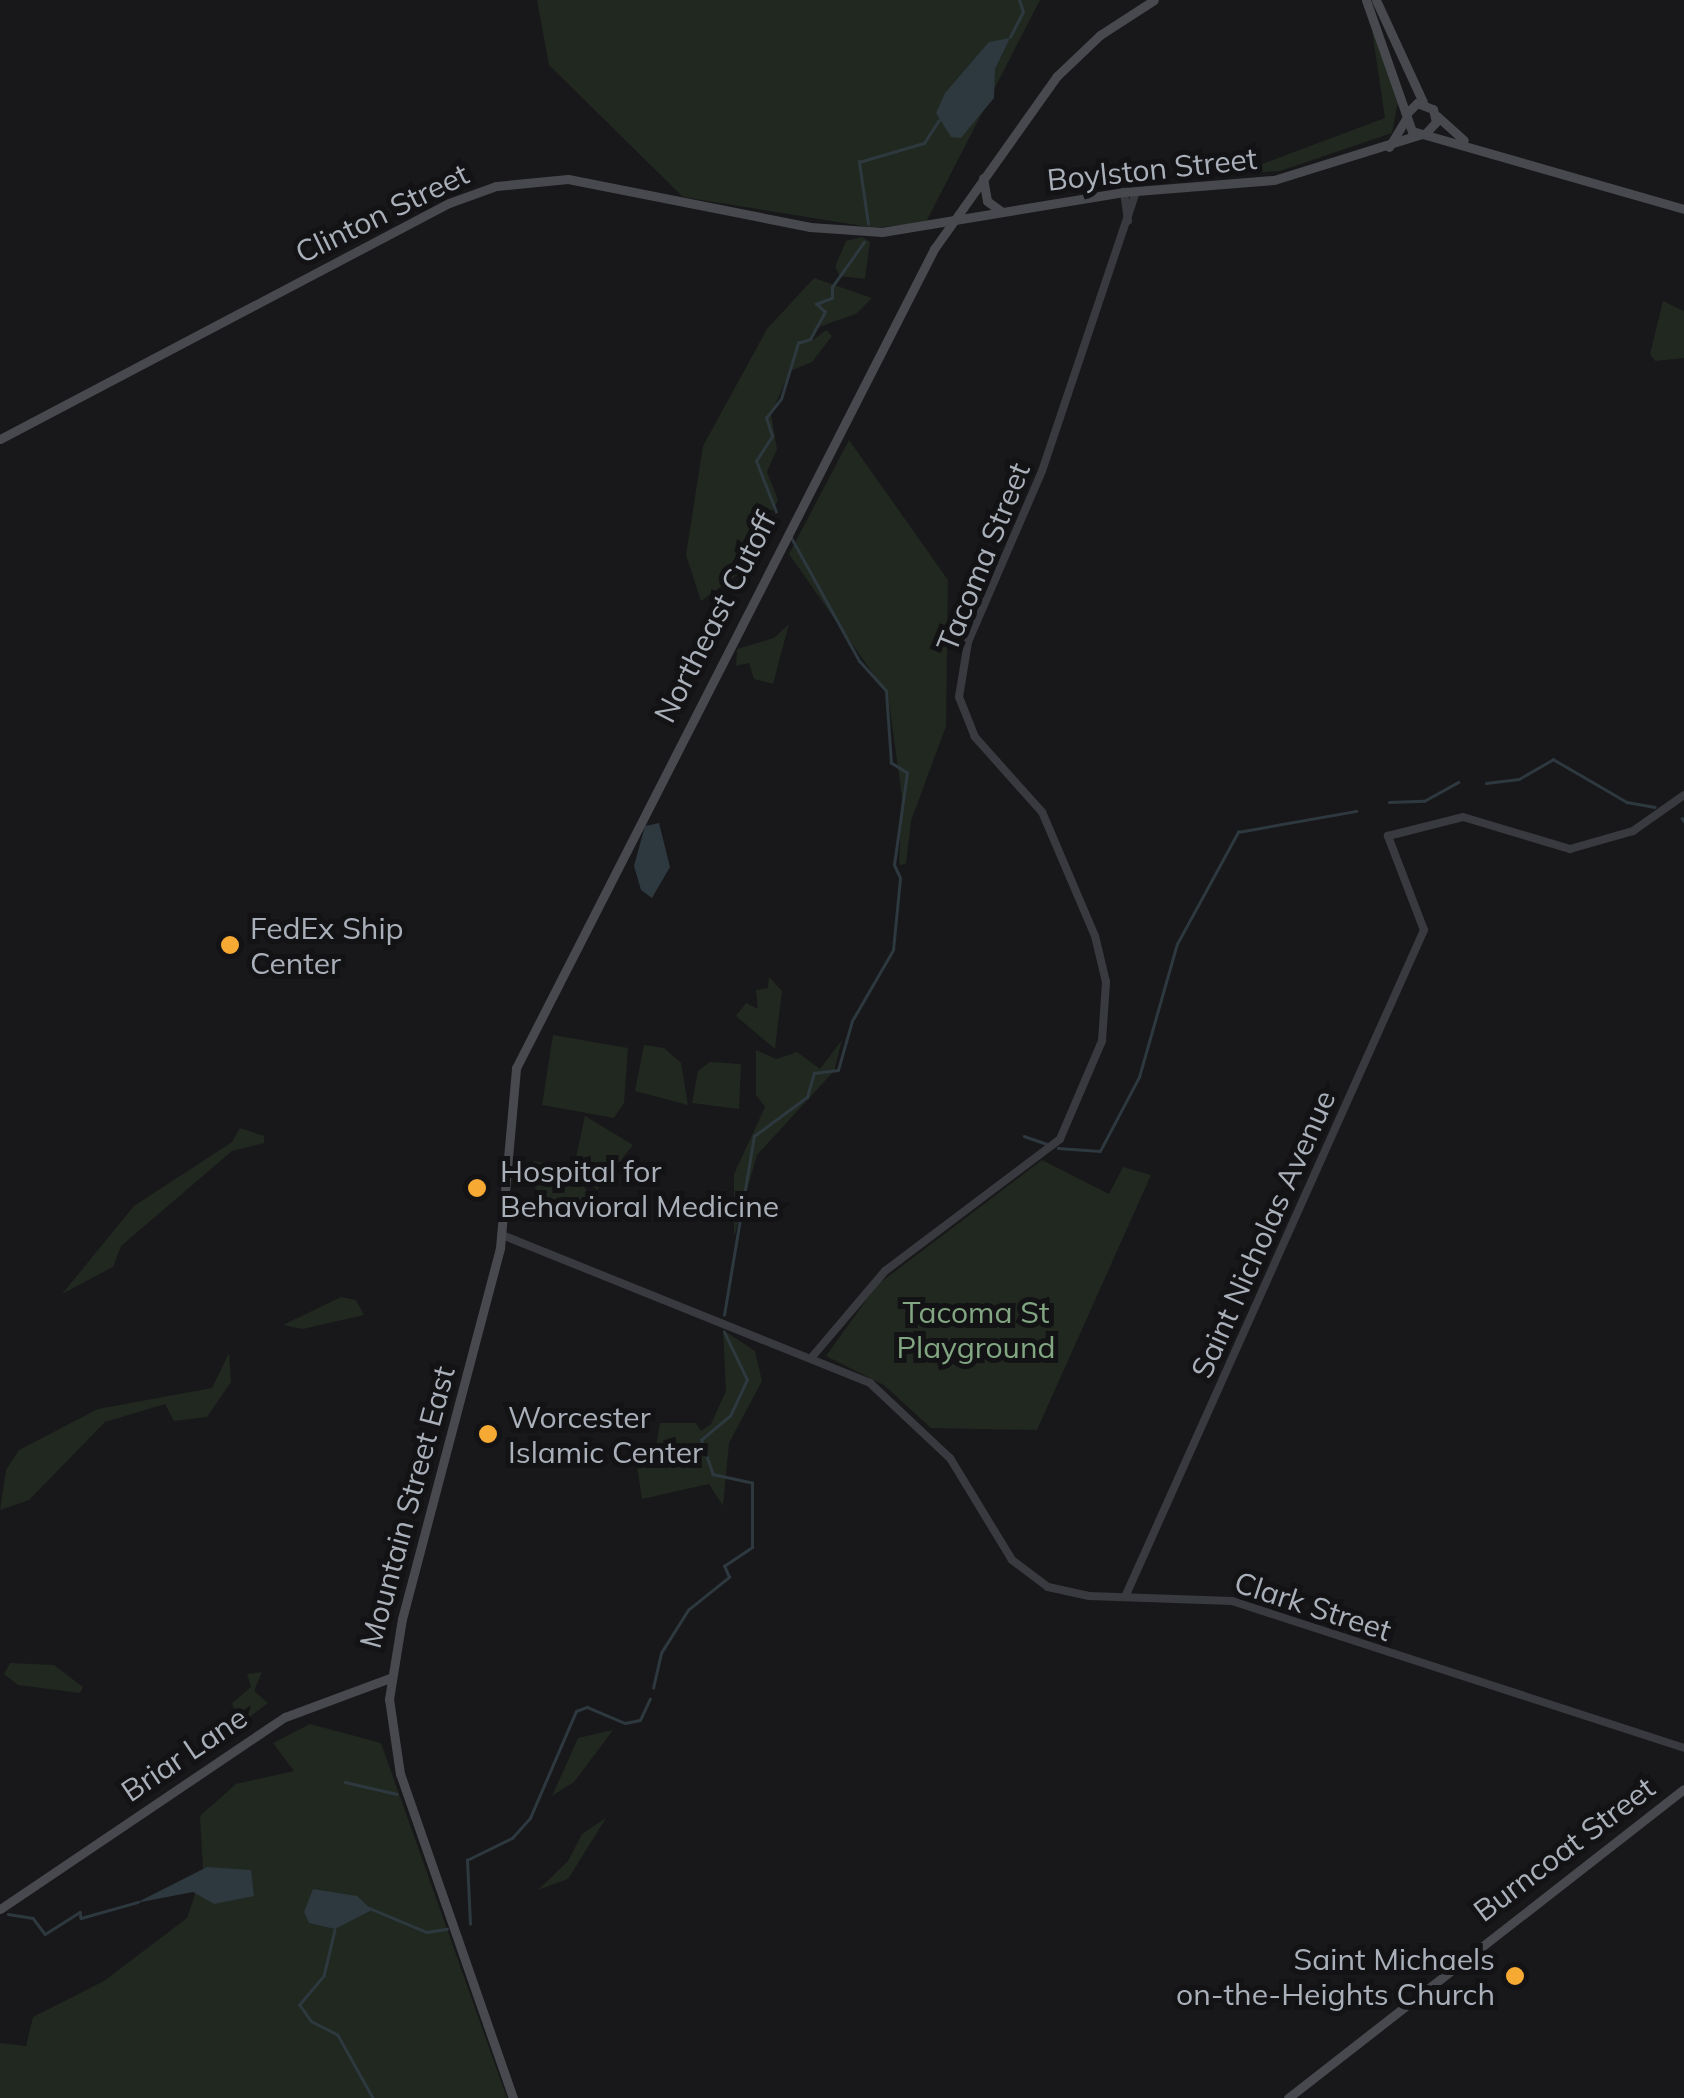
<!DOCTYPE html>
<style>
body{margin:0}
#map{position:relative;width:1684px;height:2098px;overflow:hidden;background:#18181a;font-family:Mulish,sans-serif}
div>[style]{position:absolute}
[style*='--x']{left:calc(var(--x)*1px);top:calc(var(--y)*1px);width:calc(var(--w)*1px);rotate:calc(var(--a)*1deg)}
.green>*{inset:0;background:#202820}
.water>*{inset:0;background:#2d383f}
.stream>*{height:2.5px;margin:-1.25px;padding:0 1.25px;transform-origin:1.25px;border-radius:1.25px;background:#2d383f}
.tertiary>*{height:8px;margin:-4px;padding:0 4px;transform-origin:4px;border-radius:4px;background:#393a3f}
.secondary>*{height:9px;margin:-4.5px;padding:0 4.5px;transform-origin:4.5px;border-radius:4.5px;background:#47494f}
.dots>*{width:28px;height:28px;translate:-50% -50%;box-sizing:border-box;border:5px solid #131315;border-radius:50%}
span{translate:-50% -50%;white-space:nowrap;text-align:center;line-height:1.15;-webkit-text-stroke:10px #131315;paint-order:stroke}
.street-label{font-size:30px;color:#aab0ba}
.poi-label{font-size:30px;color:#aab0ba}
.left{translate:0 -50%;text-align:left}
.right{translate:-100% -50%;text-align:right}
.park-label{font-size:30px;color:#81a681}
</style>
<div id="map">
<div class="green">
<div style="clip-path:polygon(537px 0,1040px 0,926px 222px,875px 228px,683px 197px,549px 65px)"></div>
<div style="clip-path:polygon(1372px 30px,1399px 96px,1392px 133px,1280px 171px,1235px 174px,1385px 118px)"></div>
<div style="clip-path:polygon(862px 237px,870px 242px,865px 279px,840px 276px,835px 267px,846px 241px)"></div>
<div style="clip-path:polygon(814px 278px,872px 298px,856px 314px,819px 327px,812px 341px,826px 330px,832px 336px,812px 362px,790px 371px,771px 414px,777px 449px,767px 472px,778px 500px,737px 575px,701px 601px,686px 555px,703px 446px,767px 329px)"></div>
<div style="clip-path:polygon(1663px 301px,1684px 311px,1684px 358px,1655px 361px,1650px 354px)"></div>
<div style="clip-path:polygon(849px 440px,948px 580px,946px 726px,911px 821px,906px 864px,899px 865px,902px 797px,888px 695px,789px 554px)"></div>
<div style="clip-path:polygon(789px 624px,773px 684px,754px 679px,749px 663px,736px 666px,737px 649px,774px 638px)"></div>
<div style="clip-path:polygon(769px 977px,782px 991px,775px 1049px,736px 1016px,746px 1003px,758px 1009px,756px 990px,768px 988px)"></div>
<div style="clip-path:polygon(553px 1035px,628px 1048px,624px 1103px,614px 1118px,542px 1105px)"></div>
<div style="clip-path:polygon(842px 1040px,834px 1071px,757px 1155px,734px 1237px,734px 1174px,765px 1107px,756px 1095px,756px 1050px,776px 1059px,797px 1052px,820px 1069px)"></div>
<div style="clip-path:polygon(644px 1045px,664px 1048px,681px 1063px,688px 1105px,635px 1091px)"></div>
<div style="clip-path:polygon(710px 1062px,741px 1064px,739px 1109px,692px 1103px,698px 1071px)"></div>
<div style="clip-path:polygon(585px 1116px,633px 1145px,597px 1190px,574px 1166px)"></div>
<div style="clip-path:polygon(240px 1128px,264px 1136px,264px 1143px,232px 1151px,121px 1246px,113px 1267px,62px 1294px,134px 1206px,232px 1142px)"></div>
<div style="clip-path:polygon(1042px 1160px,1109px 1194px,1123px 1167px,1151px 1175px,1037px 1430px,931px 1428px,884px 1385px,826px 1356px,877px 1285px)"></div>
<div style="clip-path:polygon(534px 1161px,572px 1168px,595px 1203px,546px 1215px,530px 1175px)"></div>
<div style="clip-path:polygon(341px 1297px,356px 1300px,364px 1315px,303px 1329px,283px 1325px)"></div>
<div style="clip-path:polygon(723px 1330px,755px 1351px,762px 1381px,729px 1443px,723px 1506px,709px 1484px,642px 1499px,636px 1460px,656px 1446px,660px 1423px,696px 1423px,701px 1431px,711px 1424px,726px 1391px)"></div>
<div style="clip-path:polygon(229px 1353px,231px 1382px,207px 1417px,174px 1421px,165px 1404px,105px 1422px,29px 1500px,0 1510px,6px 1470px,19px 1450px,98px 1409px,212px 1388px)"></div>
<div style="clip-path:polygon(10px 1663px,54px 1665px,83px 1687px,80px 1693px,18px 1685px,4px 1674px)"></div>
<div style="clip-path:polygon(262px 1672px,254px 1691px,268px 1703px,239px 1725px,232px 1703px,251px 1687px,247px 1674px)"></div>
<div style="clip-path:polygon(310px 1724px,381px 1743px,507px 2098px,0 2098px,0 2043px,26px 2046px,33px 2017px,104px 1981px,187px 1918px,203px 1870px,200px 1816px,236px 1784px,294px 1771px,273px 1743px)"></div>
<div style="clip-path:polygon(613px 1730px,574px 1782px,552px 1796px,578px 1738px)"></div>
<div style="clip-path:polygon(606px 1818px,568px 1879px,538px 1890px,568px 1861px,582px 1834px)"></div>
</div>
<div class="water">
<div style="clip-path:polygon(1010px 38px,995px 69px,994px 98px,961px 138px,951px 137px,936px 113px,945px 93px,989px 42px)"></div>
<div style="clip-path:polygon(659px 823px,670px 867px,652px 898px,641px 890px,634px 866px,645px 826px)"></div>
<div style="clip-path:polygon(207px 1867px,251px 1870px,254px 1896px,214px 1904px,193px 1892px,136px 1903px)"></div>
<div style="clip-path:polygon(313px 1889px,357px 1896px,372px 1910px,335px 1929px,309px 1923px,304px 1912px)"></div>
</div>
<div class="stream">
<div style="--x:1010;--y:37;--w:28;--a:-63"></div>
<div style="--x:1023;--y:12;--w:13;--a:-108"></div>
<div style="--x:868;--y:224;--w:63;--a:-98.3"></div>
<div style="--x:859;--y:162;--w:68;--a:-16.3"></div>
<div style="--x:924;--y:143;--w:27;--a:-57"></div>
<div style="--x:776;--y:512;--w:55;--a:-111.4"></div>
<div style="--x:756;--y:461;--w:30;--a:-57"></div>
<div style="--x:772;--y:436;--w:19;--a:-108"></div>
<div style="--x:766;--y:418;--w:24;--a:-52"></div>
<div style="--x:781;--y:399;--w:59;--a:-73.1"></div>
<div style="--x:798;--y:343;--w:13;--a:-18"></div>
<div style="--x:810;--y:339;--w:31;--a:-61"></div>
<div style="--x:825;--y:312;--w:12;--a:-138"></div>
<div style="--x:816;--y:304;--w:17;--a:-21"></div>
<div style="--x:832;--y:298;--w:11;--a:-90"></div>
<div style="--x:832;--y:287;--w:55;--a:-54.6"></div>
<div style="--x:1486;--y:783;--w:33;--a:-7"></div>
<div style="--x:1519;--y:779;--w:39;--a:-30"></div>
<div style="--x:1553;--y:759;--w:86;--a:30.2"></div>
<div style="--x:1627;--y:802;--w:28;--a:10"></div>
<div style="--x:1389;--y:802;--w:35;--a:-2"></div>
<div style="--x:1424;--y:801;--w:39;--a:-29"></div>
<div style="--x:1682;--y:818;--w:4;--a:56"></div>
<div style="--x:1024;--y:1136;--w:24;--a:19"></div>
<div style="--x:1058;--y:1148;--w:42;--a:4.1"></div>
<div style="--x:1100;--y:1151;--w:84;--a:-62.2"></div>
<div style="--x:1139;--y:1077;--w:138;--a:-74.1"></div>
<div style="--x:1177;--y:944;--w:128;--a:-61.4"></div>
<div style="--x:1238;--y:832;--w:120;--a:-10.1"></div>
<div style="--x:724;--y:1315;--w:181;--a:-80.5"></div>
<div style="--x:754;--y:1136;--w:66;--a:-36.3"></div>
<div style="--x:807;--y:1097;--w:25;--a:-74"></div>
<div style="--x:814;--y:1073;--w:24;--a:-7"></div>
<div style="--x:838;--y:1070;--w:51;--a:-74.1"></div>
<div style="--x:852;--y:1021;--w:82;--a:-60"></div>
<div style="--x:893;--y:950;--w:72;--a:-84.4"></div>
<div style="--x:900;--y:878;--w:14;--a:-115"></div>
<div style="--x:894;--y:865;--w:93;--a:-82"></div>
<div style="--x:907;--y:773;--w:19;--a:-148"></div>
<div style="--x:891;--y:763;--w:72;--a:-94"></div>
<div style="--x:886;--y:691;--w:40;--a:-132"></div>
<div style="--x:859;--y:661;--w:141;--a:-118.9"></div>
<div style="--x:653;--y:1688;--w:36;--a:-77"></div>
<div style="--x:661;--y:1653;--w:51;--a:-57.9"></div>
<div style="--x:688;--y:1610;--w:53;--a:-38.8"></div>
<div style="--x:729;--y:1577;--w:12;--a:-114"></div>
<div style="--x:724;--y:1566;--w:34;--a:-34"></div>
<div style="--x:752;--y:1547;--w:64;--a:-90"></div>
<div style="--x:752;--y:1483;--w:40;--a:-168"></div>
<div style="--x:713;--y:1475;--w:37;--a:-109"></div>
<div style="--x:701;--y:1440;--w:38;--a:-40"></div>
<div style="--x:730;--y:1416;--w:40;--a:-65"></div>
<div style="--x:747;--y:1380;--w:53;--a:-115.6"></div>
<div style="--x:345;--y:1782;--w:53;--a:13"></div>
<div style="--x:369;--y:1908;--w:63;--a:22.5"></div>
<div style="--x:427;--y:1932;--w:20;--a:-9"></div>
<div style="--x:8;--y:1914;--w:25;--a:9"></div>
<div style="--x:33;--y:1918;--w:20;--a:53"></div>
<div style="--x:45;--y:1934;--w:41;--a:-32.2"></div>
<div style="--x:80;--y:1912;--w:6;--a:81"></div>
<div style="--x:81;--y:1918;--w:59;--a:-15.7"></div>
<div style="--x:470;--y:1924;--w:64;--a:-92.7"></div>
<div style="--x:467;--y:1860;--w:50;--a:-26.1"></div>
<div style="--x:512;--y:1838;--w:27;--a:-48"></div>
<div style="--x:530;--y:1818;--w:116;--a:-66.7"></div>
<div style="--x:576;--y:1711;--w:12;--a:-20"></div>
<div style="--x:587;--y:1707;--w:41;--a:22.8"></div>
<div style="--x:625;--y:1723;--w:15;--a:-11"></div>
<div style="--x:640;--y:1720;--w:23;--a:-65"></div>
<div style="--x:335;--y:1930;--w:47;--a:103.4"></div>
<div style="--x:324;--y:1976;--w:38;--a:130"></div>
<div style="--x:300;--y:2005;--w:19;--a:55"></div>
<div style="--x:311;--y:2021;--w:30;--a:27"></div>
<div style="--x:338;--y:2035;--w:72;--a:60.9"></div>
</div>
<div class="tertiary">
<div style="--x:1124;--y:192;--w:29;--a:82"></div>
<div style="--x:502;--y:1235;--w:397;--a:21.9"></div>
<div style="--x:870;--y:1383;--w:110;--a:43.2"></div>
<div style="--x:950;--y:1458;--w:119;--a:58.7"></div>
<div style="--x:1012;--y:1560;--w:45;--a:36.9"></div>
<div style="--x:1048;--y:1587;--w:42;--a:12.4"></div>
<div style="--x:1089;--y:1596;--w:143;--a:2"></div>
<div style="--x:1232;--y:1601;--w:475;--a:18"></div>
<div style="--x:812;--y:1357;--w:113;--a:-49.7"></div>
<div style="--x:885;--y:1271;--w:219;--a:-37"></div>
<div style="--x:1060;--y:1139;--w:107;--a:-66.8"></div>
<div style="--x:1102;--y:1041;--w:59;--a:-86.1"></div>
<div style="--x:1106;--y:982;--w:47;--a:-103.4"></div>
<div style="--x:1095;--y:936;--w:135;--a:-113.1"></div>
<div style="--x:1042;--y:812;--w:101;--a:-131.8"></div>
<div style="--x:975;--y:737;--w:43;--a:-111.8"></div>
<div style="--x:959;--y:697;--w:56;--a:-80.7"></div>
<div style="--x:968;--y:642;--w:186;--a:-66.6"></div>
<div style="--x:1042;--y:471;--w:294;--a:-71.4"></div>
<div style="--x:1125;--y:1597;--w:731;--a:-65.85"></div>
<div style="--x:1424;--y:930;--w:101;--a:-111"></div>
<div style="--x:1388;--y:836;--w:77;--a:-14.2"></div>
<div style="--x:1463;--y:817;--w:112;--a:16.7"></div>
<div style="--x:1570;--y:849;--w:66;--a:-15.9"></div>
<div style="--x:1633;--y:831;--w:62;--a:-35.2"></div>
</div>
<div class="secondary">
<div style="--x:1366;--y:0;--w:139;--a:70.7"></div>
<div style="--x:1412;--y:131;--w:283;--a:16"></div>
<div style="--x:1376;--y:0;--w:112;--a:65.3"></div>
<div style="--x:1407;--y:113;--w:14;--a:-45"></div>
<div style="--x:1417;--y:103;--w:17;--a:21"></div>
<div style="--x:1433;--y:109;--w:13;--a:77"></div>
<div style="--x:1436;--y:122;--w:16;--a:133"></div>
<div style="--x:1437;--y:116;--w:36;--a:42"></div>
<div style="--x:1389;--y:147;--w:33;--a:-59"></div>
<div style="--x:983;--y:178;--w:23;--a:80"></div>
<div style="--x:987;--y:201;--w:19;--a:36"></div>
<div style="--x:0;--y:439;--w:507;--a:-27.73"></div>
<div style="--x:449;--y:203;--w:50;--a:-19.9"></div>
<div style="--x:496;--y:186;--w:72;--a:-5.6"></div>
<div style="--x:568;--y:179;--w:247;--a:11.2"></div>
<div style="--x:810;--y:227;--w:72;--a:4"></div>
<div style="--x:882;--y:232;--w:245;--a:-9.4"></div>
<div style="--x:1124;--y:192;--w:150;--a:-4.6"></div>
<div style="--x:1274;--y:180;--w:155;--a:-17.3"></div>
<div style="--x:0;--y:1909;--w:344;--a:-34"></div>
<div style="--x:285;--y:1717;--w:112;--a:-20.4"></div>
<div style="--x:513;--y:2098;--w:343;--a:-109.2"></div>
<div style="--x:400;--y:1774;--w:76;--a:-98.3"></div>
<div style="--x:389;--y:1699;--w:81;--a:-80.8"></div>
<div style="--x:402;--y:1619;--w:384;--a:-75.2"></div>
<div style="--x:500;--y:1248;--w:181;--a:-84.9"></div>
<div style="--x:516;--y:1068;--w:920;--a:-62.96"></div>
<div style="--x:934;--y:249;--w:212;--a:-54.6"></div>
<div style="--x:1057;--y:76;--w:59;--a:-43.6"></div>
<div style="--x:1100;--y:35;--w:64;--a:-32.9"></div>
<div style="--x:1288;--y:2098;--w:502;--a:-37.97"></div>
</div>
<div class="dots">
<div style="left:230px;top:945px;background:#f6aa34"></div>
<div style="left:477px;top:1188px;background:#f6aa34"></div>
<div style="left:488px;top:1434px;background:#f6aa34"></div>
<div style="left:1515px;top:1976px;background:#f6aa34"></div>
</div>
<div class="street-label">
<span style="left:1152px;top:169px;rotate:-6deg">Boylston Street</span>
<span style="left:382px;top:213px;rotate:-26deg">Clinton Street</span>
<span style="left:983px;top:557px;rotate:-68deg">Tacoma Street</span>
<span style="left:715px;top:617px;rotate:-63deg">Northeast Cutoff</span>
<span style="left:1263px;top:1234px;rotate:-66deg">Saint Nicholas Avenue</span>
<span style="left:407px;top:1507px;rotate:-75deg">Mountain Street East</span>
<span style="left:1313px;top:1606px;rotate:18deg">Clark Street</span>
<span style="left:184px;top:1754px;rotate:-34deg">Briar Lane</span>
<span style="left:1564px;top:1849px;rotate:-37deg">Burncoat Street</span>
</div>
<div class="poi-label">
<span class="left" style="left:250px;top:945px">FedEx Ship<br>Center</span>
<span class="left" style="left:500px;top:1188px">Hospital for<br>Behavioral Medicine</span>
<span class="left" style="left:508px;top:1434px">Worcester<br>Islamic Center</span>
<span class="right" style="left:1495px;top:1976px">Saint Michaels<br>on-the-Heights Church</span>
</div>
<div class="park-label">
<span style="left:976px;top:1329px">Tacoma St<br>Playground</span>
</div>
</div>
